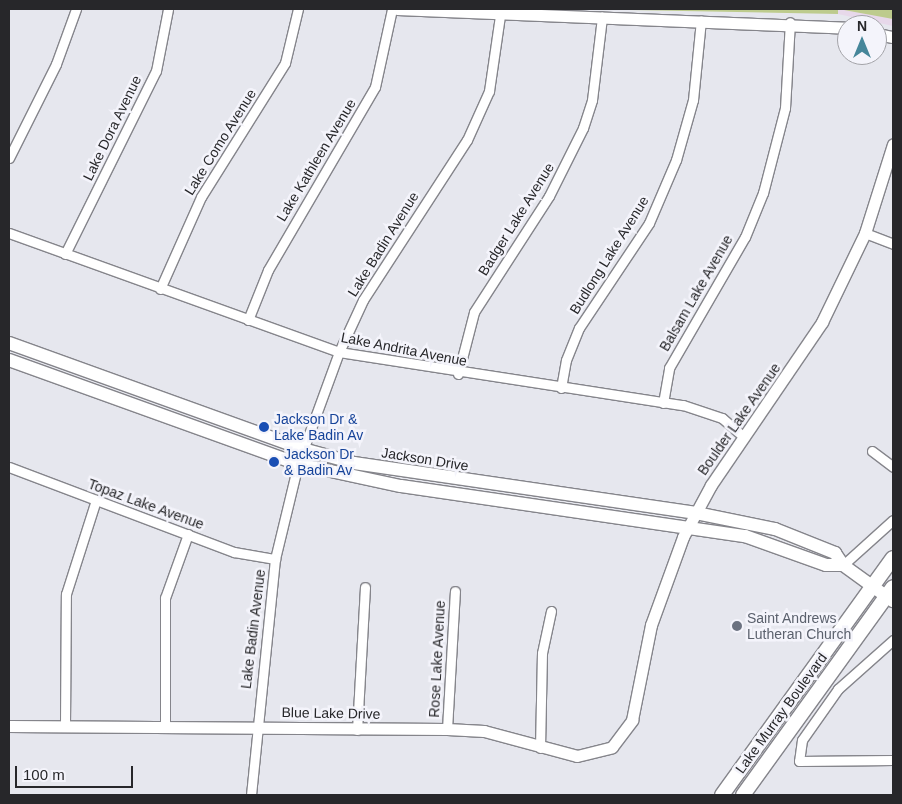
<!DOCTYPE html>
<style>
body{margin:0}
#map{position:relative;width:902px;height:804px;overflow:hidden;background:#e6e7ee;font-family:Helvetica,sans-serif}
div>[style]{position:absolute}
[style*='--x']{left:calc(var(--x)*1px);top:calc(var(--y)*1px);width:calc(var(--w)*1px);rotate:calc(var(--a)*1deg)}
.education>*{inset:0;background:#e7d8ea}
.green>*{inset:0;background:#bdcb8d}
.roads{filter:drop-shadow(1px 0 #85858b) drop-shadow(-1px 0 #85858b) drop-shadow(0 1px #85858b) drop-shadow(0 -1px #85858b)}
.minor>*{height:9px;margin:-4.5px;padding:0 4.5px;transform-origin:4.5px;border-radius:4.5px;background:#fff}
.tertiary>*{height:11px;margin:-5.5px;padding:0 5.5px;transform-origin:5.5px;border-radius:5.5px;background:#fff}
.secondary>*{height:12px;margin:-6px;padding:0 6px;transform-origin:6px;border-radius:6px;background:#fff}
.primary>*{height:14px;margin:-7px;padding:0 7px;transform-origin:7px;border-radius:7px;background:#fff}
.dots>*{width:14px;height:14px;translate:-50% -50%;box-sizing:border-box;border:2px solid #f4f4fb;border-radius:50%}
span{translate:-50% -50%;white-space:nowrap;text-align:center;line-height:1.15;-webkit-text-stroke:5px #f4f4fb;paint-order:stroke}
.street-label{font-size:14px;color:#27272a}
.transit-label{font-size:14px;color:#164399}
.left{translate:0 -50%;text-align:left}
.worship-label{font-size:14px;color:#5b616d}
.frame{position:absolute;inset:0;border:10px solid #27272a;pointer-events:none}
.north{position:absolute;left:837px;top:15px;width:50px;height:50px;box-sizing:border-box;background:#f4f4fb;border:1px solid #a2a2a7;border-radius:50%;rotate:0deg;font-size:14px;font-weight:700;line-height:20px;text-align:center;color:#27272a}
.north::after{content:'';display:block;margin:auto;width:18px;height:22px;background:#46869a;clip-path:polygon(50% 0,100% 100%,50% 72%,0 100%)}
.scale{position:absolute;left:15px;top:766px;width:118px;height:22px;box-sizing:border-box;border:2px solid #27272a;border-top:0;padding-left:6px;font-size:15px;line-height:18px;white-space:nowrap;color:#27272a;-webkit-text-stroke:4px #f4f4fb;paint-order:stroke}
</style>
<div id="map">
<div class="education">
<div style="clip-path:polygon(838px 9px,893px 9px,893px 26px,838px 14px)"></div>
</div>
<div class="green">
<div style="clip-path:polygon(575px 9px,838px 9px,838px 14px)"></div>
<div style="clip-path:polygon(893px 9px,893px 19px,844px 10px,844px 9px)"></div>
</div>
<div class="roads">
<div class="minor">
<div style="--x:9;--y:158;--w:105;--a:-63.4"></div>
<div style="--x:56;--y:64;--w:59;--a:-70"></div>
<div style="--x:9;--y:233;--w:351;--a:19.8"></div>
<div style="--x:339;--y:352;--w:348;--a:8.8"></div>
<div style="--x:683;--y:405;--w:41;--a:18.4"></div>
<div style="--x:722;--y:418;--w:28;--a:41"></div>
<div style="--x:865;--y:233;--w:30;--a:21"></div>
<div style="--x:65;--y:254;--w:204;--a:-63.6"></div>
<div style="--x:156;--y:71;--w:63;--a:-79"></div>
<div style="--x:160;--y:289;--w:101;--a:-66"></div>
<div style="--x:201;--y:197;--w:158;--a:-57.9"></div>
<div style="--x:285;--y:63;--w:56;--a:-76.5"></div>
<div style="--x:248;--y:320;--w:54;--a:-68.2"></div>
<div style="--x:268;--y:270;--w:212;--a:-59.7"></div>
<div style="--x:375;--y:87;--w:80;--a:-77.7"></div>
<div style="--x:458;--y:374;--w:64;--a:-75.5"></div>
<div style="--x:474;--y:312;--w:138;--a:-57.1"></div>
<div style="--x:549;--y:196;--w:76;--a:-63.4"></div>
<div style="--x:583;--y:128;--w:29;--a:-72"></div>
<div style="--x:592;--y:100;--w:84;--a:-83.1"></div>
<div style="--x:561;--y:388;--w:28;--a:-80"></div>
<div style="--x:566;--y:360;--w:35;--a:-68"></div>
<div style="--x:579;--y:328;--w:126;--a:-56.3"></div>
<div style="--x:649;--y:223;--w:69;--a:-66.8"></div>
<div style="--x:676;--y:160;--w:62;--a:-74.2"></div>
<div style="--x:693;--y:100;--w:80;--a:-84.3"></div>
<div style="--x:663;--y:403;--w:36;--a:-80"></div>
<div style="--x:669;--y:368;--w:151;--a:-59.9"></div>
<div style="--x:745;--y:237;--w:48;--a:-67.8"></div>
<div style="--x:763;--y:193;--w:88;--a:-75.5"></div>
<div style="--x:785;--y:108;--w:86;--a:-86.7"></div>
<div style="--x:872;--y:451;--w:26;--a:37"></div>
<div style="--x:9;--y:467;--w:241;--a:20.7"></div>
<div style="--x:234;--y:552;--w:42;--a:9.7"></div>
<div style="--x:843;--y:565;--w:67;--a:-42"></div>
<div style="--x:893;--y:640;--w:74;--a:138.3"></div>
<div style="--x:838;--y:689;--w:62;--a:125.2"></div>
<div style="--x:802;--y:740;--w:21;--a:98"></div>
<div style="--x:799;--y:761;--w:94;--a:-0.6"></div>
<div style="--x:65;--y:725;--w:131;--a:-89.6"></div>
<div style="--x:66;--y:594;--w:99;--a:-72.3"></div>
<div style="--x:165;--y:726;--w:128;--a:-90"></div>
<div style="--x:165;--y:598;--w:68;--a:-70.2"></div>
<div style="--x:447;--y:729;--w:138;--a:-86.7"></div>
<div style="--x:357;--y:730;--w:143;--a:-86.8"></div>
<div style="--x:540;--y:748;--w:95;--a:-88.8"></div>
<div style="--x:542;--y:653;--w:43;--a:-77.9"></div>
<div style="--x:251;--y:795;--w:237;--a:-84.2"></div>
<div style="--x:275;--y:559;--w:98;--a:-76.4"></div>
<div style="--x:298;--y:464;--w:119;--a:-69.9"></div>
<div style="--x:339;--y:352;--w:57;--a:-65.2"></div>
<div style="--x:363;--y:300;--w:191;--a:-57"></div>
<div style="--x:467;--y:140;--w:54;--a:-65.8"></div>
<div style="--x:489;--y:91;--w:83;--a:-81.7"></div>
</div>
<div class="tertiary">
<div style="--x:397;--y:9;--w:450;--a:2.4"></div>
<div style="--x:877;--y:34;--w:16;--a:11"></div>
<div style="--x:9;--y:726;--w:438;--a:0.4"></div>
<div style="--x:447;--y:729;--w:37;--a:3"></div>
<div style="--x:484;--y:731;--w:96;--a:15"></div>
<div style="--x:577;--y:756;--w:36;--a:-14"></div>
<div style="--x:612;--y:747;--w:34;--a:-53"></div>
<div style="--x:632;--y:720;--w:97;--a:-78.7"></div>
<div style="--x:651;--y:625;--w:94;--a:-70"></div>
<div style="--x:683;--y:537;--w:59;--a:-61.7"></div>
<div style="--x:711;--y:485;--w:197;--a:-55.7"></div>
<div style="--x:822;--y:322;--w:99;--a:-64.2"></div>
<div style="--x:865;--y:233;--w:93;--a:-72.5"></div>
</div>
<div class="secondary">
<div style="--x:9;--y:343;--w:313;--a:19.8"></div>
<div style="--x:303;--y:449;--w:53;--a:15.4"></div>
<div style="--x:354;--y:463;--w:346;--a:8.3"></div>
<div style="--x:696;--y:513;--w:81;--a:11.4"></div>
<div style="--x:775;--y:529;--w:65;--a:21.8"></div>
<div style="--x:835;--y:553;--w:14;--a:56"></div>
<div style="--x:843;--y:565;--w:62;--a:35.8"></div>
<div style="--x:9;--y:360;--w:307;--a:19.8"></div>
<div style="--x:298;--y:464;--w:105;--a:12.1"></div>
<div style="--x:401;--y:486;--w:348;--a:8.3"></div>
<div style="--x:745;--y:536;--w:86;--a:19.7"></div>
<div style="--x:826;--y:565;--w:17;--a:0"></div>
</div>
<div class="primary">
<div style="--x:722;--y:795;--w:292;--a:-54.2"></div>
<div style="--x:743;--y:795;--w:256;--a:-54.2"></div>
</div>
</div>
<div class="dots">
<div style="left:264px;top:427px;background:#1a4fb4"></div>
<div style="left:274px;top:462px;background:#1a4fb4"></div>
<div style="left:737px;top:626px;background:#6b7280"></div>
</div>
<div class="street-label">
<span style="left:112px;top:128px;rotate:-64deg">Lake Dora Avenue</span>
<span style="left:220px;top:142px;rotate:-58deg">Lake Como Avenue</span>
<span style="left:316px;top:160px;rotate:-59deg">Lake Kathleen Avenue</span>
<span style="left:516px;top:219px;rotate:-58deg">Badger Lake Avenue</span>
<span style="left:383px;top:244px;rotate:-58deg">Lake Badin Avenue</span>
<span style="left:609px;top:255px;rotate:-58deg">Budlong Lake Avenue</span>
<span style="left:696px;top:293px;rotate:-60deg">Balsam Lake Avenue</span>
<span style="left:404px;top:349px;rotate:11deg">Lake Andrita Avenue</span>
<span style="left:739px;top:419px;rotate:-55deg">Boulder Lake Avenue</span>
<span style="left:425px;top:459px;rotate:9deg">Jackson Drive</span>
<span style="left:146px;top:504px;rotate:20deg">Topaz Lake Avenue</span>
<span style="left:253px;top:629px;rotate:-83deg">Lake Badin Avenue</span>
<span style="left:437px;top:659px;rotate:-87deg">Rose Lake Avenue</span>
<span style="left:331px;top:713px;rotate:1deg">Blue Lake Drive</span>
<span style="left:781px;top:713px;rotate:-54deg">Lake Murray Boulevard</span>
</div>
<div class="transit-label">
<span class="left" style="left:274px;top:427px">Jackson Dr &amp;<br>Lake Badin Av</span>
<span class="left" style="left:284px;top:462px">Jackson Dr<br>&amp; Badin Av</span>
</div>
<div class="worship-label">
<span class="left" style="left:747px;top:626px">Saint Andrews<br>Lutheran Church</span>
</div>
<div class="frame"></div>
<div class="north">N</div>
<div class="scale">100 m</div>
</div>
